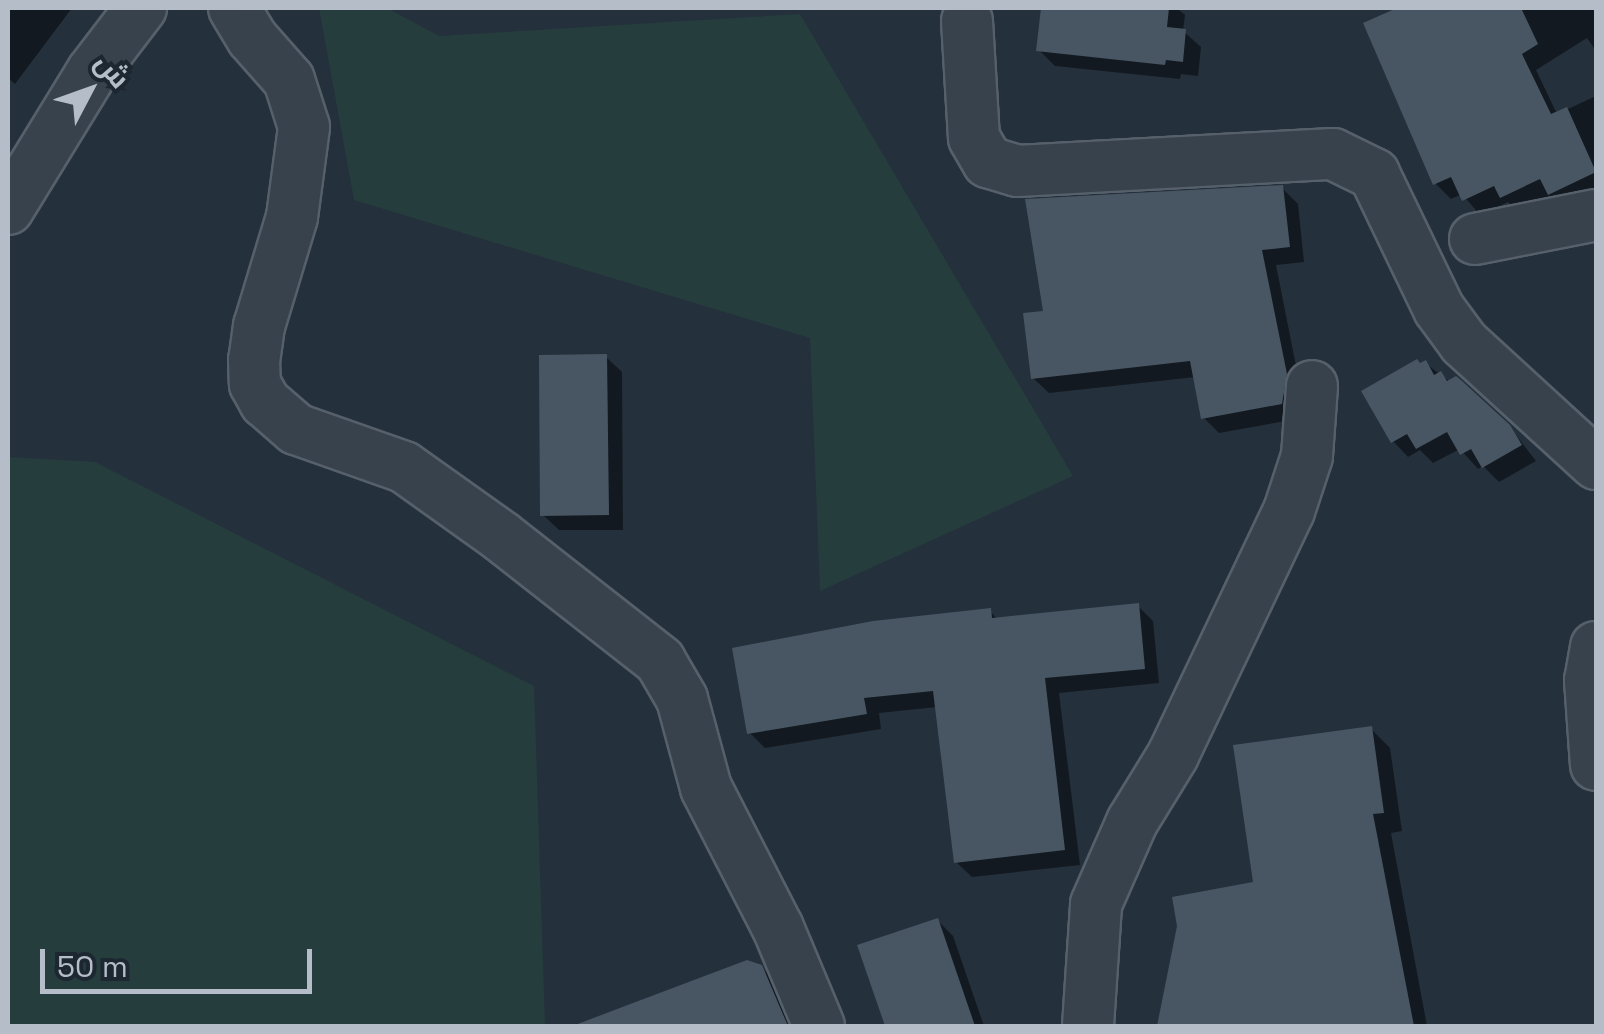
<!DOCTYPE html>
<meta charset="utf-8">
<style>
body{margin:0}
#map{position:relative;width:1604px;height:1034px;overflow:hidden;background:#24303c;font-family:"Space Grotesk",Cairo,sans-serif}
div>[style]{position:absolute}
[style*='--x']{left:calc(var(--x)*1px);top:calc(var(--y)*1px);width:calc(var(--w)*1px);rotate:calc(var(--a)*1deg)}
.green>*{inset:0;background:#263d3d}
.shadow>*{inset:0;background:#0007}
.building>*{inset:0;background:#485663}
.roads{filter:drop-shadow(2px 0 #56606b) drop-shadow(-2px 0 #56606b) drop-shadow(0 2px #56606b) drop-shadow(0 -2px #56606b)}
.minor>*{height:50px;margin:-25px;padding:0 25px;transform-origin:25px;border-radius:25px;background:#38424d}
span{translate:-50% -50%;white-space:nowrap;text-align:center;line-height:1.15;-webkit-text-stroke:10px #1d2732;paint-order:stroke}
.frame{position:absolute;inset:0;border:10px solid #b4bdc8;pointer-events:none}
.north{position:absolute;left:40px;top:40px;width:100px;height:100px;-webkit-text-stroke:8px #1d2732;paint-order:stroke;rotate:49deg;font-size:28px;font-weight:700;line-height:40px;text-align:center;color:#b4bdc8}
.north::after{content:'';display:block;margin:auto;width:35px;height:45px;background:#b4bdc8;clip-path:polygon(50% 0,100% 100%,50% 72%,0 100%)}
.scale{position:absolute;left:40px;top:949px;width:272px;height:45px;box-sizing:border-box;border:5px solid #b4bdc8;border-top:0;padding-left:12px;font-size:30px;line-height:35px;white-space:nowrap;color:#b4bdc8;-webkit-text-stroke:8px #1d2732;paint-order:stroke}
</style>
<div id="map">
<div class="green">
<div style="clip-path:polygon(319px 8px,387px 8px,439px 36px,800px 14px,1073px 476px,820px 591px,810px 338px,354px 200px)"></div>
<div style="clip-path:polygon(8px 457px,95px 462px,534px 686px,545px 1026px,8px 1026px)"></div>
</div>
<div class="shadow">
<div style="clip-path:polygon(8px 8px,72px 8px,15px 84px,8px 78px)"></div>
<div style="clip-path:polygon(1044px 8px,1177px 8px,1185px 15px,1183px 31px,1201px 47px,1198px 76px,1181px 74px,1180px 79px,1055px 66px,1039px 50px)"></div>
<div style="clip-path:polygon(1403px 8px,1596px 8px,1596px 51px,1587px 38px,1536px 70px,1557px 114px,1596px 96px,1596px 195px,1565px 209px,1552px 196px,1518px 212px,1508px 202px,1480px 215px,1462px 194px,1451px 199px,1436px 184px,1366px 24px)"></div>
<div style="clip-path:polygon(1282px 188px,1298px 204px,1304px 262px,1276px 265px,1301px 391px,1297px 419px,1219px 433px,1204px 418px,1196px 377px,1049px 393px,1033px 378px,1046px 313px)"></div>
<div style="clip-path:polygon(606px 357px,622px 372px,623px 530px,559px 530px,543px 515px)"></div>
<div style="clip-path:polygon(1425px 363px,1509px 426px,1536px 461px,1499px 482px,1483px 466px,1478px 469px,1460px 449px,1433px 463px,1420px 450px,1408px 457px,1393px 441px,1420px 366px)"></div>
<div style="clip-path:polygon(1138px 606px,1153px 621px,1159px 683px,1059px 693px,1080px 865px,972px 877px,956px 862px,937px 707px,879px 713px,881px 729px,765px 748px,749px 732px,990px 611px,998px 620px)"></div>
<div style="clip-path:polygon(1371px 729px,1390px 748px,1402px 831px,1391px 833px,1427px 1026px,1164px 1026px,1162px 1014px)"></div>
<div style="clip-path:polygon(938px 921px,953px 936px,984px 1026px,887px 1026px,860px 946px)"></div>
<div style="clip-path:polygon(747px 962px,761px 967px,782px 988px,798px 1026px,574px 1025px)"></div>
</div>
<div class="building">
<div style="clip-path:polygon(1041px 8px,1169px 8px,1167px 27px,1186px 29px,1183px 62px,1166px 60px,1165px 65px,1036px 51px)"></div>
<div style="clip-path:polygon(1397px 8px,1521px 8px,1538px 44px,1522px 54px,1551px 114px,1567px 107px,1596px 172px,1548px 195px,1540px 179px,1500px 198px,1494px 186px,1462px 201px,1451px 177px,1433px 185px,1363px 23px)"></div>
<div style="clip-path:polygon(1283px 185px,1290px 247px,1262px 250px,1287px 374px,1282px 404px,1201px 419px,1190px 361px,1031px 379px,1023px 313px,1043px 311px,1025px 199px)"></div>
<div style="clip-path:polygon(607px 354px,609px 515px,540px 516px,539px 355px)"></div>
<div style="clip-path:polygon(1417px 359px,1420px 363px,1426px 360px,1434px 375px,1441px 371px,1447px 381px,1456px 376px,1462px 381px,1510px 425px,1522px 445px,1482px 468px,1471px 449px,1460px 455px,1447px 432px,1416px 449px,1407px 434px,1391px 443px,1361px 391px)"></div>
<div style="clip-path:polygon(1139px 603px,1145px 669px,1045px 678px,1065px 850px,954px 863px,933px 691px,864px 698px,867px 714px,747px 734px,732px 648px,873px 621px,991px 608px,992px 618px)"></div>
<div style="clip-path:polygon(1372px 726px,1384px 813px,1373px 814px,1414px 1026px,1157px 1026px,1177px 926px,1172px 897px,1253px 882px,1233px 745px)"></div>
<div style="clip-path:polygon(938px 918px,975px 1026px,885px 1026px,857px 945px)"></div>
<div style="clip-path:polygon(747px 960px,762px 965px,788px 1026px,572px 1026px)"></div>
</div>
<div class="roads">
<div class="minor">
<div style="--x:234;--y:8;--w:35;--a:59"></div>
<div style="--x:252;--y:38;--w:56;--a:48.6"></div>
<div style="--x:289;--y:80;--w:49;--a:72.3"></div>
<div style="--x:304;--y:127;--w:91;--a:97.6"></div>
<div style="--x:292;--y:217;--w:114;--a:106.8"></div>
<div style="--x:259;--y:326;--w:34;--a:98"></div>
<div style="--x:254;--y:360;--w:24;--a:88"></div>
<div style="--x:255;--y:384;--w:21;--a:61"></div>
<div style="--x:265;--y:402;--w:41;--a:41.1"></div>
<div style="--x:296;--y:429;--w:114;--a:19.4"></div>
<div style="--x:404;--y:467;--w:120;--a:35.5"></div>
<div style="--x:502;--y:537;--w:201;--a:38.1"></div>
<div style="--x:660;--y:661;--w:44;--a:59.9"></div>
<div style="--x:682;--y:699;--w:92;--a:74.9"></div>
<div style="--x:706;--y:788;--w:157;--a:62.8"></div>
<div style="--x:778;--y:928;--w:106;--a:67.3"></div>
<div style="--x:967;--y:21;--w:117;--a:86.6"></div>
<div style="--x:974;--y:138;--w:28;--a:60"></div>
<div style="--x:988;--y:162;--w:30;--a:17"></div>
<div style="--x:1017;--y:171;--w:316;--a:-3.1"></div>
<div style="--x:1333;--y:154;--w:46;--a:26"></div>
<div style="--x:1374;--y:174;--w:150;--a:64.3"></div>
<div style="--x:1439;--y:309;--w:42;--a:53.7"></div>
<div style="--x:1464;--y:343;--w:179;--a:42.5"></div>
<div style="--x:8;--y:209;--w:161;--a:-58.5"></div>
<div style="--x:92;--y:72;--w:81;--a:-52.6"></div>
<div style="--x:1475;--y:239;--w:123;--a:-11.2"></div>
<div style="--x:1596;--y:647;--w:34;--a:100"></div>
<div style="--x:1590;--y:680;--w:85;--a:86"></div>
<div style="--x:1088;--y:1026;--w:122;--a:-86.2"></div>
<div style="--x:1096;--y:904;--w:90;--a:-66.3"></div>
<div style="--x:1132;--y:822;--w:79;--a:-58.5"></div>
<div style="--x:1173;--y:755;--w:270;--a:-64.6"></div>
<div style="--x:1289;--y:511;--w:58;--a:-71.9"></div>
<div style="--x:1307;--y:456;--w:70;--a:-85.9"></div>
</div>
</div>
<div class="frame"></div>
<div class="north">ش</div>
<div class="scale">50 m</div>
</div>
